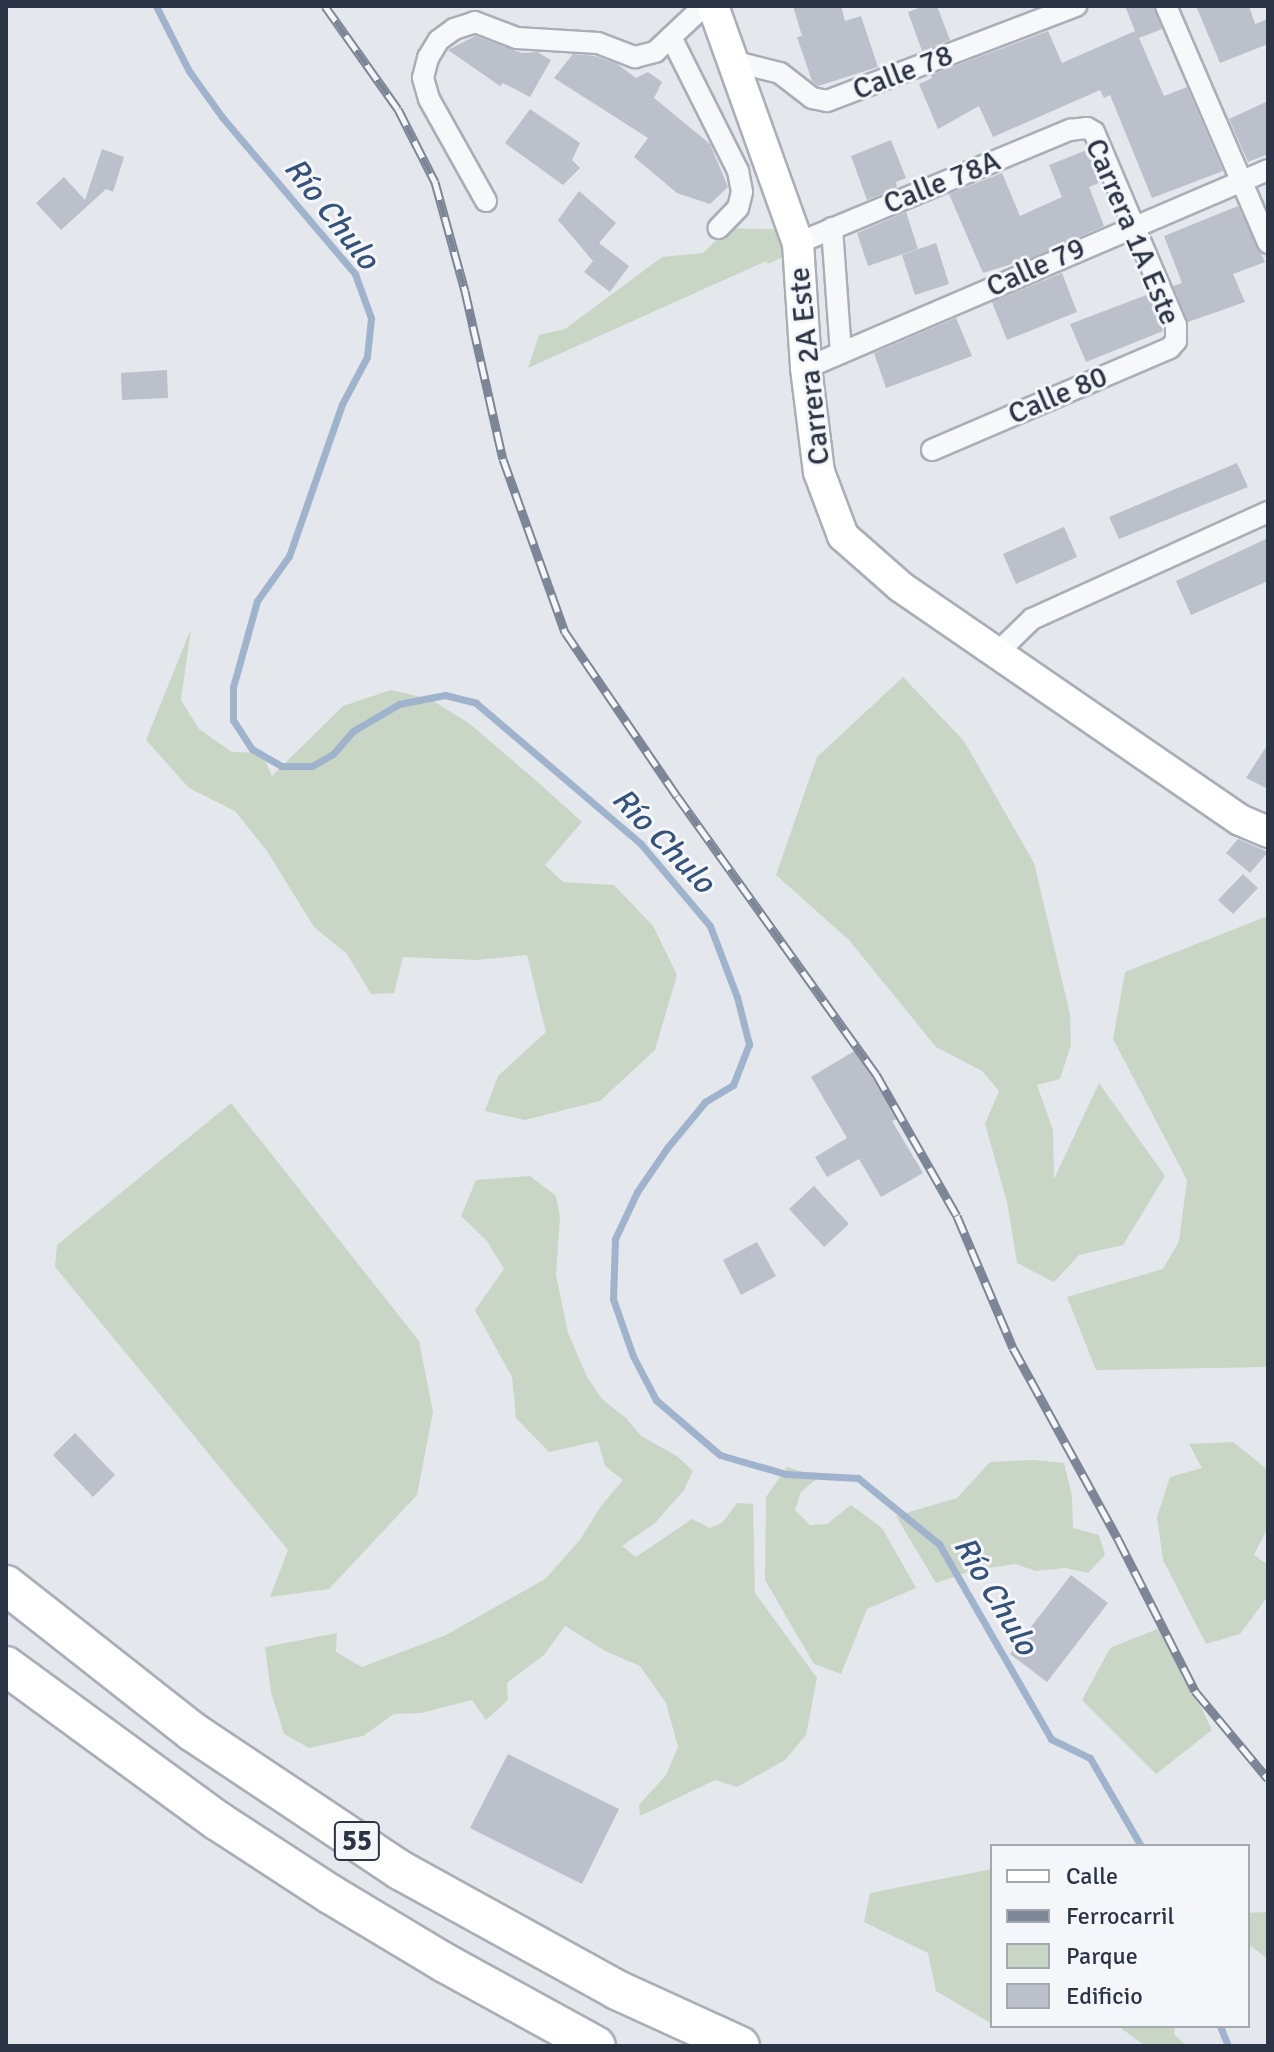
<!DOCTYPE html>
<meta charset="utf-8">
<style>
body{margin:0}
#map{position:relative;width:1274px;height:2052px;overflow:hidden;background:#e4e7ec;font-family:Signika,sans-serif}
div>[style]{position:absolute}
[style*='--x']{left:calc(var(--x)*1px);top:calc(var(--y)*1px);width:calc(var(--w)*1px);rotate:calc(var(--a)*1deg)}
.green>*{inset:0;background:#c9d6c5}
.stream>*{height:7px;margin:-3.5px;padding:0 3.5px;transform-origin:3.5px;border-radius:3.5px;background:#9fb4cc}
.building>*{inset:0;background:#bbc0ca}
.roads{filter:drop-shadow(2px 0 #a9aeb7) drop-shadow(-2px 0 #a9aeb7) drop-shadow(0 2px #a9aeb7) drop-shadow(0 -2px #a9aeb7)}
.street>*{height:20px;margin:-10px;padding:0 10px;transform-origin:10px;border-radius:10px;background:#f7f8fa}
.secondary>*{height:30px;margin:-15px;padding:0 15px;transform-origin:15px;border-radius:15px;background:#fff}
.highway>*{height:38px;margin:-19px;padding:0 19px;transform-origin:19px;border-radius:19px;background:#fff}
.rail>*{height:9px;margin-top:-4.5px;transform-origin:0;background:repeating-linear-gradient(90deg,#f4f6f9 0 18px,#7d8696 0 36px);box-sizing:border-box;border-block:2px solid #7d8696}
span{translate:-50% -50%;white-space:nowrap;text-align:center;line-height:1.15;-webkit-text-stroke:6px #f4f6f9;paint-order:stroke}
.shield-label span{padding:2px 6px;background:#f4f6f9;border:2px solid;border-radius:6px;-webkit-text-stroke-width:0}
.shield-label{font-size:28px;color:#2b3445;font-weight:700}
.street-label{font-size:30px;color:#2b3445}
.water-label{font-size:32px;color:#34527a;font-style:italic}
.frame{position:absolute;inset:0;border:8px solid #2b3445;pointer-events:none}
.legend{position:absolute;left:990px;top:1844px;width:260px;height:184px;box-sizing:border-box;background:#f4f6f9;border:2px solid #a4a8b1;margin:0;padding:10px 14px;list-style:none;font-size:24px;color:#2b3445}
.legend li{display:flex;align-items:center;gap:16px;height:40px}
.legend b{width:40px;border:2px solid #a4a8b1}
</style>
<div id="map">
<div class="green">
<div style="clip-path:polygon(729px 228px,790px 230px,798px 250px,768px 264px,766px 261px,528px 368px,539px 335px,565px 329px,662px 257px,703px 253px)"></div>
<div style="clip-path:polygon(191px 629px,181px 700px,199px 729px,232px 752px,262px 753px,272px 776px,343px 706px,391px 690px,430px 699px,470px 724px,540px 784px,582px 822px,545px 865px,563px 882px,614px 885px,653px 926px,677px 975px,655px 1050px,600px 1101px,525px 1120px,485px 1111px,498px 1076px,546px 1032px,527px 955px,477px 960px,403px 957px,394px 993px,371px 994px,347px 954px,314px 927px,267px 851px,235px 811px,189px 788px,146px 740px)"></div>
<div style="clip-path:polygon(903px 677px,964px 741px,1034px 863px,1070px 1014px,1071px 1045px,1060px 1079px,1037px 1085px,1053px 1130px,1054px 1179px,1099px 1083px,1165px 1176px,1123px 1245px,1079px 1255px,1054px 1282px,1017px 1263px,1007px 1202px,985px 1124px,999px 1091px,982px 1071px,936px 1047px,849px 940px,776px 875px,817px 757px)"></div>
<div style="clip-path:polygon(1268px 916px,1268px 1367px,1096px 1370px,1067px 1297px,1163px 1269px,1179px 1241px,1187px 1180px,1113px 1039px,1125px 972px)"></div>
<div style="clip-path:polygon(231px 1103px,419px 1341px,433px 1412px,417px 1495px,329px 1589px,270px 1597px,288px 1550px,55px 1267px,57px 1245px)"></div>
<div style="clip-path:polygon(530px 1176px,556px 1196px,560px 1217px,556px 1275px,568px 1333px,587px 1377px,602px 1399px,626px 1418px,641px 1436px,677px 1456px,693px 1471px,684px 1490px,655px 1523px,622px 1546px,636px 1557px,692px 1519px,710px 1528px,723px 1522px,737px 1503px,753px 1504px,755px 1593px,817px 1678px,806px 1735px,785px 1760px,737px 1787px,715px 1780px,640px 1816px,639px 1805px,666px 1775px,678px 1747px,666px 1703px,640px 1666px,607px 1652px,565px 1626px,544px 1655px,507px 1683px,508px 1700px,486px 1720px,472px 1700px,421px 1713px,394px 1714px,363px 1736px,309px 1748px,284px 1734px,271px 1692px,265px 1647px,337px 1633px,336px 1652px,362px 1667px,444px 1636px,545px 1579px,580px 1540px,601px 1506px,623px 1480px,605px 1466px,598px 1441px,549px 1452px,516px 1418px,512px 1377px,475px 1310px,504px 1269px,487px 1241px,461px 1216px,476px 1180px)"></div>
<div style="clip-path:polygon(1233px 1442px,1268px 1470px,1268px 1527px,1254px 1555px,1268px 1565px,1268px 1596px,1240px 1634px,1206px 1644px,1163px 1560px,1157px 1517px,1170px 1477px,1202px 1468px,1189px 1444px)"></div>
<div style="clip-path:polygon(1033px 1460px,1064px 1463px,1072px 1496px,1073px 1528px,1099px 1535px,1105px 1555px,1088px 1573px,1065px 1568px,1036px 1571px,1015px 1564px,974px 1570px,936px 1583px,896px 1516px,957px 1498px,990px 1462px)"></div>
<div style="clip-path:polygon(787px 1467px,819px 1477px,801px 1492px,795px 1510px,810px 1525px,827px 1524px,851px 1505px,882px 1528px,916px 1588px,867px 1609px,841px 1674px,814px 1664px,765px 1580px,766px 1497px)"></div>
<div style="clip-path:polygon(1162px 1627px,1212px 1730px,1156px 1774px,1082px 1700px,1110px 1648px)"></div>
<div style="clip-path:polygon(992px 1869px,992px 2024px,936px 1991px,928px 1953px,864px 1922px,870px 1893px)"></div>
<div style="clip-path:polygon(1268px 1912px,1268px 1959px,1248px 1944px,1248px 1913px)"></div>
<div style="clip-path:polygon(1118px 2026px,1175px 2026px,1174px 2034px,1186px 2046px,1145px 2046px)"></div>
</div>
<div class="stream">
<div style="--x:156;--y:6;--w:73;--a:63.1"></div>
<div style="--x:189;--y:71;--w:57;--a:54.3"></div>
<div style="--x:222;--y:117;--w:206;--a:49.7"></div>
<div style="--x:355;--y:274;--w:47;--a:70"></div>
<div style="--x:371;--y:318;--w:39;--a:96"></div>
<div style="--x:367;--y:357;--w:53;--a:118"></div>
<div style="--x:342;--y:404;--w:161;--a:109.2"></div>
<div style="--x:289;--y:556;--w:55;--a:125.4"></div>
<div style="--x:257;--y:601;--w:89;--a:105.6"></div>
<div style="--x:233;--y:687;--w:33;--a:90"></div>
<div style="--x:233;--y:720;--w:35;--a:57"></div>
<div style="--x:252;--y:749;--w:34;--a:30"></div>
<div style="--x:281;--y:766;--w:31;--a:0"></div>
<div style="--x:312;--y:766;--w:24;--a:-30"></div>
<div style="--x:333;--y:754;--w:30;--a:-49"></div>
<div style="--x:353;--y:731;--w:53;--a:-30.4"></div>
<div style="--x:399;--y:704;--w:47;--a:-11.1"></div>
<div style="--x:445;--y:695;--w:32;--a:14"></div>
<div style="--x:476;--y:703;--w:217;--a:40.5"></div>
<div style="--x:641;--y:844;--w:107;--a:49.9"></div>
<div style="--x:710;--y:926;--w:76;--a:69.2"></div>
<div style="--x:737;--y:997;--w:49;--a:75.7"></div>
<div style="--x:749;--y:1044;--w:44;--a:111.3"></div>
<div style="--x:733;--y:1085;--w:33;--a:149"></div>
<div style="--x:705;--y:1102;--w:60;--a:129.6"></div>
<div style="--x:667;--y:1148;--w:53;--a:124.3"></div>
<div style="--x:637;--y:1192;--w:52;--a:115.1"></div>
<div style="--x:615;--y:1239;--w:60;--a:91.9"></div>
<div style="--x:613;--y:1299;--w:60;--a:70.7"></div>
<div style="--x:633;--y:1356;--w:50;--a:62.4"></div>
<div style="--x:656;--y:1400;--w:84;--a:40.7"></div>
<div style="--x:720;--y:1455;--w:69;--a:16.1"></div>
<div style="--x:786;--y:1474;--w:72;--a:3.2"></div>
<div style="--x:858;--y:1478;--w:104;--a:39.2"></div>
<div style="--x:939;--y:1544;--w:225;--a:60.1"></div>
<div style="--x:1051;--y:1739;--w:43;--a:26"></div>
<div style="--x:1090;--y:1758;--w:102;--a:59.9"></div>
<div style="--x:1220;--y:2026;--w:22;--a:68"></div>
</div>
<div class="building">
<div style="clip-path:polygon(793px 6px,841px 6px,845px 21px,861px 16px,878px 67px,818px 86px,812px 81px,797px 37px,802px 36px)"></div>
<div style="clip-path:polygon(924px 6px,937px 6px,950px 40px,922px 51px,908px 12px)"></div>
<div style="clip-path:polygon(1125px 6px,1153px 6px,1162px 29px,1139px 38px,1164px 96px,1187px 87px,1223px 171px,1152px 198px,1110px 95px,1104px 98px,1100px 90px,993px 137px,979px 106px,938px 129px,919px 84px,932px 78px,931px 75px,1048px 31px,1062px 63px,1135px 31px)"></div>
<div style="clip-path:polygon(1196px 6px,1249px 6px,1255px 24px,1268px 19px,1268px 44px,1220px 63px)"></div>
<div style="clip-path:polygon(475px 36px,522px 53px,537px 52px,551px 60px,530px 97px,503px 83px,500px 86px,448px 50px)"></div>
<div style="clip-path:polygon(573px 54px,595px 56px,617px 64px,636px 78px,648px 72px,662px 82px,654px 98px,710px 144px,728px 187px,710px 204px,677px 193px,634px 157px,648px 138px,554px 78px)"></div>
<div style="clip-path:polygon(1268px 101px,1268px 154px,1248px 162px,1229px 119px)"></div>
<div style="clip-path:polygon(530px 109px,580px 143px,572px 160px,580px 168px,563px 185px,505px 143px)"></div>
<div style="clip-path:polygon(891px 140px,906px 178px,896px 182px,897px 188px,867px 200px,851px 156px)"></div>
<div style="clip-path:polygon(102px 149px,124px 157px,113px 192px,106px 189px,61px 230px,36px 203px,64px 177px,85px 200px)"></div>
<div style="clip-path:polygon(1087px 150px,1101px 182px,1089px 187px,1104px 226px,1031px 258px,983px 273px,949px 194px,1002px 173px,1020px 216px,1062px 197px,1049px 165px)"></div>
<div style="clip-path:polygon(579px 191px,616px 223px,599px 243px,629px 266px,610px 292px,584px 272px,593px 261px,558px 220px)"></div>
<div style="clip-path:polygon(1238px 206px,1265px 262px,1233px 274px,1245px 302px,1188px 322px,1173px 286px,1182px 283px,1164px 236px)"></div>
<div style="clip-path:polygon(906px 212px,918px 249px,868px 266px,857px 233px)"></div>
<div style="clip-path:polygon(936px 243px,949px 284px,915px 295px,902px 255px)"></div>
<div style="clip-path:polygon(1062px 273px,1077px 312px,1007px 340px,992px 302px)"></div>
<div style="clip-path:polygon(1149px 294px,1163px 331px,1086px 362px,1070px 324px)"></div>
<div style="clip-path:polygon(956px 318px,972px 356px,886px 388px,874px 353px)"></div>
<div style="clip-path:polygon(167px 370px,168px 398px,122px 400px,121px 373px)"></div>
<div style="clip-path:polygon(1237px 463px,1248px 487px,1119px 539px,1109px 517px)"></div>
<div style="clip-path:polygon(1064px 527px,1077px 557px,1016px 584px,1003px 554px)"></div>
<div style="clip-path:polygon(1268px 538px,1268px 581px,1191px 615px,1176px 581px)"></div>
<div style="clip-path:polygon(1268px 744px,1268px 789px,1246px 778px)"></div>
<div style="clip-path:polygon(1238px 839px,1268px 852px,1250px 873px,1226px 853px)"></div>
<div style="clip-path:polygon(1243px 874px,1258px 888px,1233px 914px,1218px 900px)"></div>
<div style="clip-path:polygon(856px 1050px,897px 1119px,892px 1121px,923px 1173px,881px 1197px,859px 1159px,827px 1177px,815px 1157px,847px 1138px,811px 1077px)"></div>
<div style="clip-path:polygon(814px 1186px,849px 1224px,824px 1247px,789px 1209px)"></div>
<div style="clip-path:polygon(757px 1242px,776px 1276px,741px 1295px,723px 1260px)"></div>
<div style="clip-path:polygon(75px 1433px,115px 1475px,93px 1497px,53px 1455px)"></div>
<div style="clip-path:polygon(1071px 1575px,1108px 1603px,1047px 1682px,1010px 1654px)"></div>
<div style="clip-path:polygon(508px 1754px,619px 1809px,582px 1884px,470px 1828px)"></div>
</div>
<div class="roads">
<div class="street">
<div style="--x:1166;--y:6;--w:258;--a:66.7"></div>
<div style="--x:671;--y:37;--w:150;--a:63.4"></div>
<div style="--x:738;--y:171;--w:21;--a:79"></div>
<div style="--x:742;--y:192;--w:16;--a:104"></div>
<div style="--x:738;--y:208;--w:28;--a:134"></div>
<div style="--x:732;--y:61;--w:49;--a:14"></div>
<div style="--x:780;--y:73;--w:41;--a:38"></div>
<div style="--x:812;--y:98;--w:15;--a:11"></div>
<div style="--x:827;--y:101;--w:267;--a:-20.9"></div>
<div style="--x:486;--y:201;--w:117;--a:-119.2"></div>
<div style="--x:429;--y:99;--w:22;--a:-106"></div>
<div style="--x:423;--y:78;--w:21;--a:-76"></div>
<div style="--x:428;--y:58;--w:21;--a:-59"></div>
<div style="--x:439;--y:40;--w:19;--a:-36"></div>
<div style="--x:454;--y:29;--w:22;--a:-18"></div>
<div style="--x:475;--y:22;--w:45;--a:20.9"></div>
<div style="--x:517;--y:38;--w:81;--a:3.5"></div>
<div style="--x:598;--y:43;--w:40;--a:21"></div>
<div style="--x:635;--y:57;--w:21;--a:-14"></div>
<div style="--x:655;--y:52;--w:67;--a:-43.2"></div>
<div style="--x:832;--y:228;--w:125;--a:85.9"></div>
<div style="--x:798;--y:243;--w:295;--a:-22.6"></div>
<div style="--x:1070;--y:130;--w:17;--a:-7"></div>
<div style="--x:1087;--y:128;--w:8;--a:30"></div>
<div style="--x:1094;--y:132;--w:210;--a:67"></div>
<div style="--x:1176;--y:325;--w:16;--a:90"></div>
<div style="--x:1176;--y:341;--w:9;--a:131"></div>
<div style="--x:1170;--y:348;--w:259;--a:156.8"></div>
<div style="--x:806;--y:368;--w:503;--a:-23.2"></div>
<div style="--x:997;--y:653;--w:49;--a:-44.2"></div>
<div style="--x:1032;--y:619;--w:259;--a:-24.4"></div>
</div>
<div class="secondary">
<div style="--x:713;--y:6;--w:252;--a:70.3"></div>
<div style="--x:798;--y:243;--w:125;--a:86.3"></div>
<div style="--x:806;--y:368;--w:105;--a:82.9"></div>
<div style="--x:819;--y:472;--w:68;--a:69.4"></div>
<div style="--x:843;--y:536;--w:77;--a:41.3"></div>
<div style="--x:901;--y:587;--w:411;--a:34.5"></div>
<div style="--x:1240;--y:820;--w:30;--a:23"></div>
</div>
<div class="highway">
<div style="--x:6;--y:1585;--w:238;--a:38.2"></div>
<div style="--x:193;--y:1732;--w:249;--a:33.7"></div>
<div style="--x:400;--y:1870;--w:248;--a:28.9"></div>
<div style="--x:617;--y:1990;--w:135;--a:24.5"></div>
<div style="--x:6;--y:1666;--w:263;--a:36.2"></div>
<div style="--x:218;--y:1821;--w:134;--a:33.1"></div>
<div style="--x:330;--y:1894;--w:134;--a:31"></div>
<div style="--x:445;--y:1963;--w:172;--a:28.8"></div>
</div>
</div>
<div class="rail">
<div style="--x:325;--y:6;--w:126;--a:54.7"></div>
<div style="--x:398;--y:109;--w:82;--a:63.1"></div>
<div style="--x:435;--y:182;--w:113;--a:74.6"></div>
<div style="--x:465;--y:291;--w:172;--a:77.3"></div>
<div style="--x:503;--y:459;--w:184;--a:70.3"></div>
<div style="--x:565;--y:632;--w:199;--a:55.7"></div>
<div style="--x:677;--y:796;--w:342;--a:54.4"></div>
<div style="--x:876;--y:1074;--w:163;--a:60.3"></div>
<div style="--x:957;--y:1216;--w:143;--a:67"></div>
<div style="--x:1013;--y:1348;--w:218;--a:61.2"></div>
<div style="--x:1118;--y:1539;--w:170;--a:63.1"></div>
<div style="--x:1195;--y:1691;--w:114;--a:50.3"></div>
</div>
<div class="shield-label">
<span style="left:357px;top:1841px">55</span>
</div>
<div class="street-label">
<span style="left:903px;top:73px;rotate:-21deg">Calle 78</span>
<span style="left:942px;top:183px;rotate:-22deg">Calle 78A</span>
<span style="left:1132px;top:232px;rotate:67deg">Carrera 1A Este</span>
<span style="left:1036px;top:268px;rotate:-24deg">Calle 79</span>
<span style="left:810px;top:366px;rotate:-96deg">Carrera 2A Este</span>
<span style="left:1058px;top:396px;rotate:-23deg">Calle 80</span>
</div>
<div class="water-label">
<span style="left:331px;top:214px;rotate:52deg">Río Chulo</span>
<span style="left:663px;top:841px;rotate:46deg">Río Chulo</span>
<span style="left:995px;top:1596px;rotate:59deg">Río Chulo</span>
</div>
<div class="frame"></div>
<ul class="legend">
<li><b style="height:10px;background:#fff"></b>Calle</li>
<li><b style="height:10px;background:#7d8696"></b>Ferrocarril</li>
<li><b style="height:22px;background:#c9d6c5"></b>Parque</li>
<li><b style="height:22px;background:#bbc0ca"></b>Edificio</li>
</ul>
</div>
